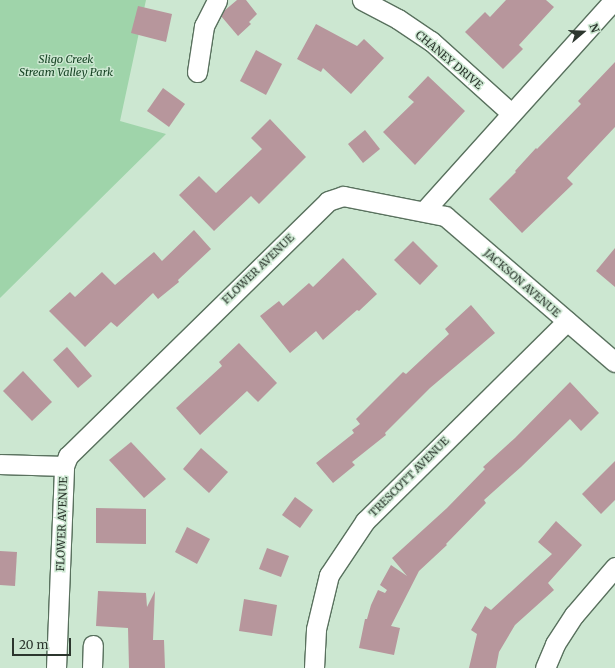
<!DOCTYPE html>
<style>
body{margin:0}
#map{position:relative;width:615px;height:668px;overflow:hidden;background:#cce7d1;font-family:Merriweather,serif}
div>[style]{position:absolute}
[style*='--x']{left:calc(var(--x)*1px);top:calc(var(--y)*1px);width:calc(var(--w)*1px);rotate:calc(var(--a)*1deg)}
.green>*{inset:0;background:#9fd4aa}
.building>*{inset:0;background:#b7969c}
.roads{filter:drop-shadow(1px 0 #59715e) drop-shadow(-1px 0 #59715e) drop-shadow(0 1px #59715e) drop-shadow(0 -1px #59715e)}
.minor>*{height:19px;margin:-9.5px;padding:0 9.5px;transform-origin:9.5px;border-radius:9.5px;background:#fff}
span{translate:-50% -50%;white-space:nowrap;text-align:center;line-height:1.15;-webkit-text-stroke:3px #cce7d1;paint-order:stroke}
.park-label{font-size:11px;color:#123f20;font-style:italic}
.street-label{font-size:11px;color:#2c362e}
.north{position:absolute;left:563px;top:12px;width:40px;height:40px;-webkit-text-stroke:3px #cce7d1;paint-order:stroke;rotate:71deg;font-size:11px;font-weight:700;line-height:16px;text-align:center;color:#2c362e}
.north::after{content:'';display:block;margin:auto;width:14px;height:18px;background:#2c362e;clip-path:polygon(50% 0,100% 100%,50% 72%,0 100%)}
.scale{position:absolute;left:12px;top:638px;width:59px;height:18px;box-sizing:border-box;border:2px solid #2c362e;border-top:0;padding-left:5px;font-size:12px;line-height:14px;white-space:nowrap;color:#2c362e;-webkit-text-stroke:3px #cce7d1;paint-order:stroke}
</style>
<div id="map">
<div class="green">
<div style="clip-path:polygon(0 0,146px 0,120px 121px,166px 134px,0 298px)"></div>
</div>
<div class="building">
<div style="clip-path:polygon(237px 0,246px 0,257px 14px,249px 22px,251px 24px,238px 36px,221px 16px,224px 11px)"></div>
<div style="clip-path:polygon(506px 0,546px 0,554px 7px,519px 45px,523px 49px,503px 69px,465px 32px,485px 12px,490px 17px)"></div>
<div style="clip-path:polygon(138px 6px,172px 14px,166px 42px,131px 33px)"></div>
<div style="clip-path:polygon(316px 24px,357px 46px,364px 39px,384px 58px,351px 94px,323px 68px,321px 72px,297px 59px)"></div>
<div style="clip-path:polygon(256px 50px,282px 64px,266px 95px,240px 81px)"></div>
<div style="clip-path:polygon(615px 62px,615px 127px,567px 178px,573px 184px,522px 233px,489px 199px,516px 172px,515px 171px,536px 148px,537px 149px,581px 104px,578px 101px)"></div>
<div style="clip-path:polygon(428px 76px,465px 111px,415px 165px,383px 132px,414px 102px,408px 97px)"></div>
<div style="clip-path:polygon(163px 88px,185px 104px,169px 127px,147px 111px)"></div>
<div style="clip-path:polygon(270px 119px,306px 157px,259px 204px,251px 196px,214px 231px,179px 195px,199px 176px,216px 193px,262px 149px,251px 138px)"></div>
<div style="clip-path:polygon(365px 130px,380px 149px,363px 163px,348px 144px)"></div>
<div style="clip-path:polygon(194px 230px,211px 249px,178px 280px,179px 282px,158px 299px,153px 293px,117px 327px,111px 322px,85px 347px,49px 311px,70px 292px,75px 297px,102px 272px,115px 285px,154px 252px,162px 261px)"></div>
<div style="clip-path:polygon(413px 241px,438px 266px,420px 285px,394px 260px)"></div>
<div style="clip-path:polygon(615px 248px,615px 287px,596px 271px)"></div>
<div style="clip-path:polygon(343px 258px,377px 294px,359px 311px,357px 310px,323px 340px,316px 331px,290px 353px,260px 316px,279px 301px,283px 306px,309px 283px,313px 287px)"></div>
<div style="clip-path:polygon(471px 305px,495px 333px,430px 388px,385px 433px,386px 435px,352px 462px,355px 465px,333px 483px,316px 463px,354px 433px,352px 430px,360px 424px,356px 419px,403px 372px,406px 374px,449px 334px,445px 329px)"></div>
<div style="clip-path:polygon(239px 343px,277px 383px,258px 402px,247px 391px,200px 435px,176px 408px,222px 366px,219px 362px)"></div>
<div style="clip-path:polygon(67px 347px,92px 376px,78px 388px,53px 360px)"></div>
<div style="clip-path:polygon(23px 371px,52px 402px,32px 421px,3px 391px)"></div>
<div style="clip-path:polygon(570px 382px,599px 413px,581px 431px,570px 419px,521px 467px,484px 500px,486px 503px,446px 544px,447px 545px,419px 571px,391px 626px,400px 628px,394px 655px,359px 648px,365px 619px,367px 619px,371px 605px,378px 590px,385px 593px,387px 590px,380px 585px,391px 565px,407px 576px,392px 558px,447px 508px,485px 469px,483px 467px,515px 438px)"></div>
<div style="clip-path:polygon(131px 442px,166px 479px,144px 498px,109px 460px)"></div>
<div style="clip-path:polygon(201px 448px,228px 472px,209px 493px,183px 469px)"></div>
<div style="clip-path:polygon(615px 461px,615px 500px,601px 514px,582px 494px)"></div>
<div style="clip-path:polygon(295px 497px,313px 510px,300px 528px,282px 515px)"></div>
<div style="clip-path:polygon(96px 508px,146px 509px,146px 544px,96px 543px)"></div>
<div style="clip-path:polygon(556px 521px,582px 545px,548px 583px,554px 590px,515px 625px,499px 652px,496px 668px,469px 668px,477px 634px,471px 630px,485px 606px,491px 610px,552px 554px,538px 542px)"></div>
<div style="clip-path:polygon(187px 527px,210px 539px,197px 564px,175px 552px)"></div>
<div style="clip-path:polygon(267px 548px,289px 556px,281px 577px,259px 569px)"></div>
<div style="clip-path:polygon(0 551px,17px 552px,15px 586px,0 585px)"></div>
<div style="clip-path:polygon(98px 591px,146px 593px,147px 607px,155px 591px,153px 640px,164px 640px,165px 668px,129px 668px,128px 628px,96px 626px)"></div>
<div style="clip-path:polygon(244px 599px,277px 605px,272px 636px,239px 631px)"></div>
</div>
<div class="roads">
<div class="minor">
<div style="--x:362;--y:0;--w:41;--a:27.8"></div>
<div style="--x:398;--y:19;--w:40;--a:34"></div>
<div style="--x:431;--y:41;--w:108;--a:42"></div>
<div style="--x:197;--y:72;--w:47;--a:-81.3"></div>
<div style="--x:204;--y:26;--w:29;--a:-63"></div>
<div style="--x:424;--y:211;--w:284;--a:-48"></div>
<div style="--x:0;--y:464;--w:64;--a:1.8"></div>
<div style="--x:56;--y:668;--w:202;--a:-87.7"></div>
<div style="--x:64;--y:466;--w:11;--a:-68"></div>
<div style="--x:68;--y:456;--w:364;--a:-44.4"></div>
<div style="--x:328;--y:201;--w:16;--a:-18"></div>
<div style="--x:343;--y:196;--w:104;--a:11.1"></div>
<div style="--x:445;--y:216;--w:224;--a:40.7"></div>
<div style="--x:92;--y:668;--w:23;--a:-88"></div>
<div style="--x:314;--y:668;--w:39;--a:-87"></div>
<div style="--x:316;--y:629;--w:56;--a:-76.5"></div>
<div style="--x:329;--y:575;--w:65;--a:-56.3"></div>
<div style="--x:365;--y:521;--w:284;--a:-44.7"></div>
<div style="--x:545;--y:668;--w:26;--a:-67"></div>
<div style="--x:555;--y:644;--w:35;--a:-57"></div>
<div style="--x:574;--y:615;--w:63;--a:-49.5"></div>
</div>
</div>
<div class="park-label">
<span style="left:66px;top:66px">Sligo Creek<br>Stream Valley Park</span>
</div>
<div class="street-label">
<span style="left:449px;top:60px;rotate:40deg">CHANEY DRIVE</span>
<span style="left:258px;top:269px;rotate:-44deg">FLOWER AVENUE</span>
<span style="left:522px;top:283px;rotate:41deg">JACKSON AVENUE</span>
<span style="left:409px;top:477px;rotate:-45deg">TRESCOTT AVENUE</span>
<span style="left:62px;top:524px;rotate:-88deg">FLOWER AVENUE</span>
</div>
<div class="north">N</div>
<div class="scale">20 m</div>
</div>
